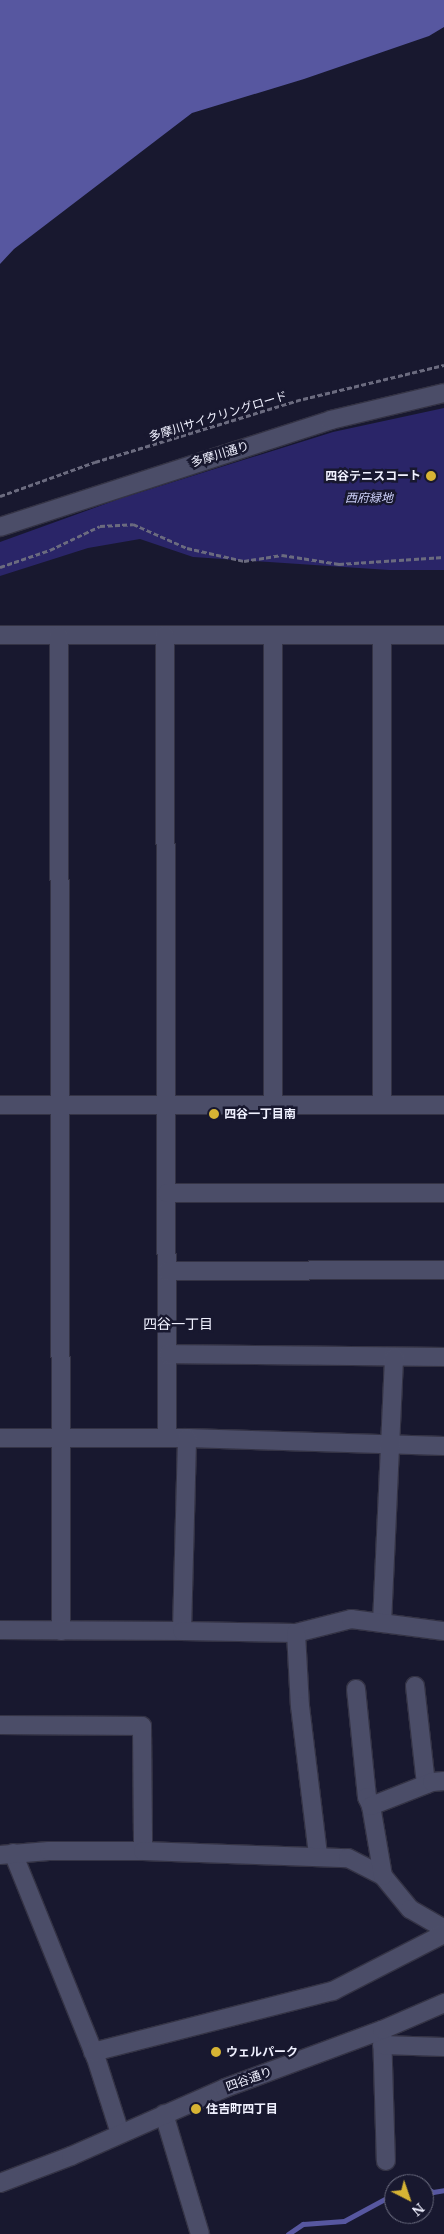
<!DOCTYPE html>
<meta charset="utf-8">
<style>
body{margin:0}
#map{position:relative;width:444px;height:2234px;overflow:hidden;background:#18182f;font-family:"Noto Serif","Noto Sans JP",serif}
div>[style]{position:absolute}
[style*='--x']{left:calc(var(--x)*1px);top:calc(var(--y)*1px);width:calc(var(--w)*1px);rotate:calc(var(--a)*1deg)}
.green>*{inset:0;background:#2a2568}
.water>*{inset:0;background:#5757a0}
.stream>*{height:5px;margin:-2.5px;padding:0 2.5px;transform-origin:2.5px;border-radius:2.5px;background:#5757a0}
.path>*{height:3px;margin-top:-1.5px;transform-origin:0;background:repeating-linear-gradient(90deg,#6b6b7f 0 5px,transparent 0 7.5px)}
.roads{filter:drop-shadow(1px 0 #343345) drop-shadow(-1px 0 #343345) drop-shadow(0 1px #343345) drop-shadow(0 -1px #343345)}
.minor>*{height:18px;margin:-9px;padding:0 9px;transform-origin:9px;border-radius:9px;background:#4b4d68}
.dots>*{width:14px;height:14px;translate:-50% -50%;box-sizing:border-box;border:2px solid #18182f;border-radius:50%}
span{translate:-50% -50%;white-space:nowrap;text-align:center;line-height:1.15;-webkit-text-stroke:5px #18182f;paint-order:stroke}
.street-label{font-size:12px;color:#f0f1ff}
.poi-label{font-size:12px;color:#f0f1ff;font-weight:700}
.right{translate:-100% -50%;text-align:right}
.left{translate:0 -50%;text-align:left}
.park-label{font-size:12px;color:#ccd0f9;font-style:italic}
.neighbourhood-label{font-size:14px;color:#f0f1ff}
.north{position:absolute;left:384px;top:2174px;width:50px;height:50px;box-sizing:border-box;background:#18182f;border:1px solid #6e6f82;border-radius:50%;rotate:139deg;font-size:14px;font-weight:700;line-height:20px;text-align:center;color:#f0f1ff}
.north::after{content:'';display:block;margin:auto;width:18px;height:22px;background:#d7b434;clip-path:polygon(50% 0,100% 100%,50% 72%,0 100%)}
</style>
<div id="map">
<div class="green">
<div style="clip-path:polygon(444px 408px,444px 570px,389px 570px,193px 557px,140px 539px,88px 548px,0 576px,0 542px,119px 499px,333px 432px)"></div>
</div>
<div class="water">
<div style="clip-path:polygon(0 0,444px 0,444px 27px,429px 36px,304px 79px,192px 113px,14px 249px,0 264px)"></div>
</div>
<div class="stream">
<div style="--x:424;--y:2187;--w:10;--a:29"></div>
<div style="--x:433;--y:2192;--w:11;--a:-10"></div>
<div style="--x:288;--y:2234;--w:18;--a:-34"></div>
<div style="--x:303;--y:2224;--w:41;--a:-4.2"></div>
<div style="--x:344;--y:2221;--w:57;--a:-28.4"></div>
</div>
<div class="path">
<div style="--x:0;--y:496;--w:101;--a:-19.7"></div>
<div style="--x:95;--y:462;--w:217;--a:-16.9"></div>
<div style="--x:303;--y:399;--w:145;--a:-13.6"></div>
<div style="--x:0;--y:567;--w:53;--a:-18.8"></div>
<div style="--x:50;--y:550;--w:55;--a:-25.6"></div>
<div style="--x:100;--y:526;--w:33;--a:-3"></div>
<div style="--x:133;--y:524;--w:59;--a:24"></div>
<div style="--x:187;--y:548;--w:58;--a:12.8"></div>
<div style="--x:244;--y:561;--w:38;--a:-9"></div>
<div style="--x:282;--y:555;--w:58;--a:9"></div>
<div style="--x:339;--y:564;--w:105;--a:-3.8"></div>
</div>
<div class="roads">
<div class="minor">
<div style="--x:0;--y:527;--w:348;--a:-17.9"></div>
<div style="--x:331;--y:420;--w:116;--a:-13.4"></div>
<div style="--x:0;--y:635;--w:444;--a:0"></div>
<div style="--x:165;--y:635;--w:803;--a:89.86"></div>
<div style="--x:273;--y:635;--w:469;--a:90"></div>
<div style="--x:59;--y:636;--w:995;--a:89.88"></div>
<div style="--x:0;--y:1105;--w:444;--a:0"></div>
<div style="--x:382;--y:1105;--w:470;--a:-90"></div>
<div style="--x:167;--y:1193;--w:277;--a:0"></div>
<div style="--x:167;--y:1271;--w:277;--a:-0.2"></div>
<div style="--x:168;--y:1354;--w:276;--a:0.6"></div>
<div style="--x:0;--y:1438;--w:187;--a:0"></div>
<div style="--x:187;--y:1438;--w:257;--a:1.8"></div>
<div style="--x:382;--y:1623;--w:266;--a:-87.4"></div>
<div style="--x:0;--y:1630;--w:182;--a:0.3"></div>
<div style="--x:182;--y:1631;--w:193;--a:-88.5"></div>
<div style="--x:182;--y:1631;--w:114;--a:1"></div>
<div style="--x:296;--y:1633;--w:57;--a:-14.3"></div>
<div style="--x:351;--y:1619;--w:94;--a:7.4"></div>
<div style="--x:296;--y:1633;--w:73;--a:86.9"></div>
<div style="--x:300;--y:1706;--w:149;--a:83.1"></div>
<div style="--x:415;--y:1686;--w:99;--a:83.6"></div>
<div style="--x:356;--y:1689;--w:109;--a:84.2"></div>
<div style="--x:367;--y:1797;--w:10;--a:66"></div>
<div style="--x:0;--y:1725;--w:142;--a:0.4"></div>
<div style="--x:142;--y:1726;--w:125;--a:89.5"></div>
<div style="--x:13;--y:1853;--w:221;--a:68"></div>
<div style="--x:96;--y:2058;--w:79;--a:72.3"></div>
<div style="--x:0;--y:1855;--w:49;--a:-4.7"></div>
<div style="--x:49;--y:1851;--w:94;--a:0"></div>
<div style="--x:143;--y:1851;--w:205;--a:2"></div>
<div style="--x:348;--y:1858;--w:39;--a:27"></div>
<div style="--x:383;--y:1876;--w:43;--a:50.7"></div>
<div style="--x:410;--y:1909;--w:39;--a:30"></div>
<div style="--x:383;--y:1876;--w:71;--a:-99.7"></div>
<div style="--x:371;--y:1806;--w:66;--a:-21.5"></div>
<div style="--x:432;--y:1782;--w:12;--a:-5"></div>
<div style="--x:382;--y:2030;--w:131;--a:88.3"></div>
<div style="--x:382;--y:2045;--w:62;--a:1.8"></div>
<div style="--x:93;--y:2052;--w:248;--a:-14.3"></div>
<div style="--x:333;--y:1991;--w:125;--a:-27.2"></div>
<div style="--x:164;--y:2114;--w:125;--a:73.3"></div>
<div style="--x:0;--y:2183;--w:76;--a:-20.8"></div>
<div style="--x:71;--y:2156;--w:168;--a:-23.8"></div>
<div style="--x:225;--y:2088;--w:167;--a:-20.3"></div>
<div style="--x:382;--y:2030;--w:68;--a:-23.5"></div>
</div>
</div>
<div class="dots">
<div style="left:431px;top:476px;background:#d7b434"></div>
<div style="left:214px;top:1114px;background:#d7b434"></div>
<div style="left:216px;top:2052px;background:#d7b434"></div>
<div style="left:196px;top:2109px;background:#d7b434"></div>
</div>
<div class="street-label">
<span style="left:218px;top:416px;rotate:-17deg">多摩川サイクリングロード</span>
<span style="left:220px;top:454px;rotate:-17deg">多摩川通り</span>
<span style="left:249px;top:2079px;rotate:-20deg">四谷通り</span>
</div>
<div class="poi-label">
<span class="right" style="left:421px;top:476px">四谷テニスコート</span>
<span class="left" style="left:224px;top:1114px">四谷一丁目南</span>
<span class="left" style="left:226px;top:2052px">ウェルパーク</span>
<span class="left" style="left:206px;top:2109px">住吉町四丁目</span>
</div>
<div class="park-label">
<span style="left:369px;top:498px">西府緑地</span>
</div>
<div class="neighbourhood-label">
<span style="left:178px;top:1324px">四谷一丁目</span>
</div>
<div class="north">N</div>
</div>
